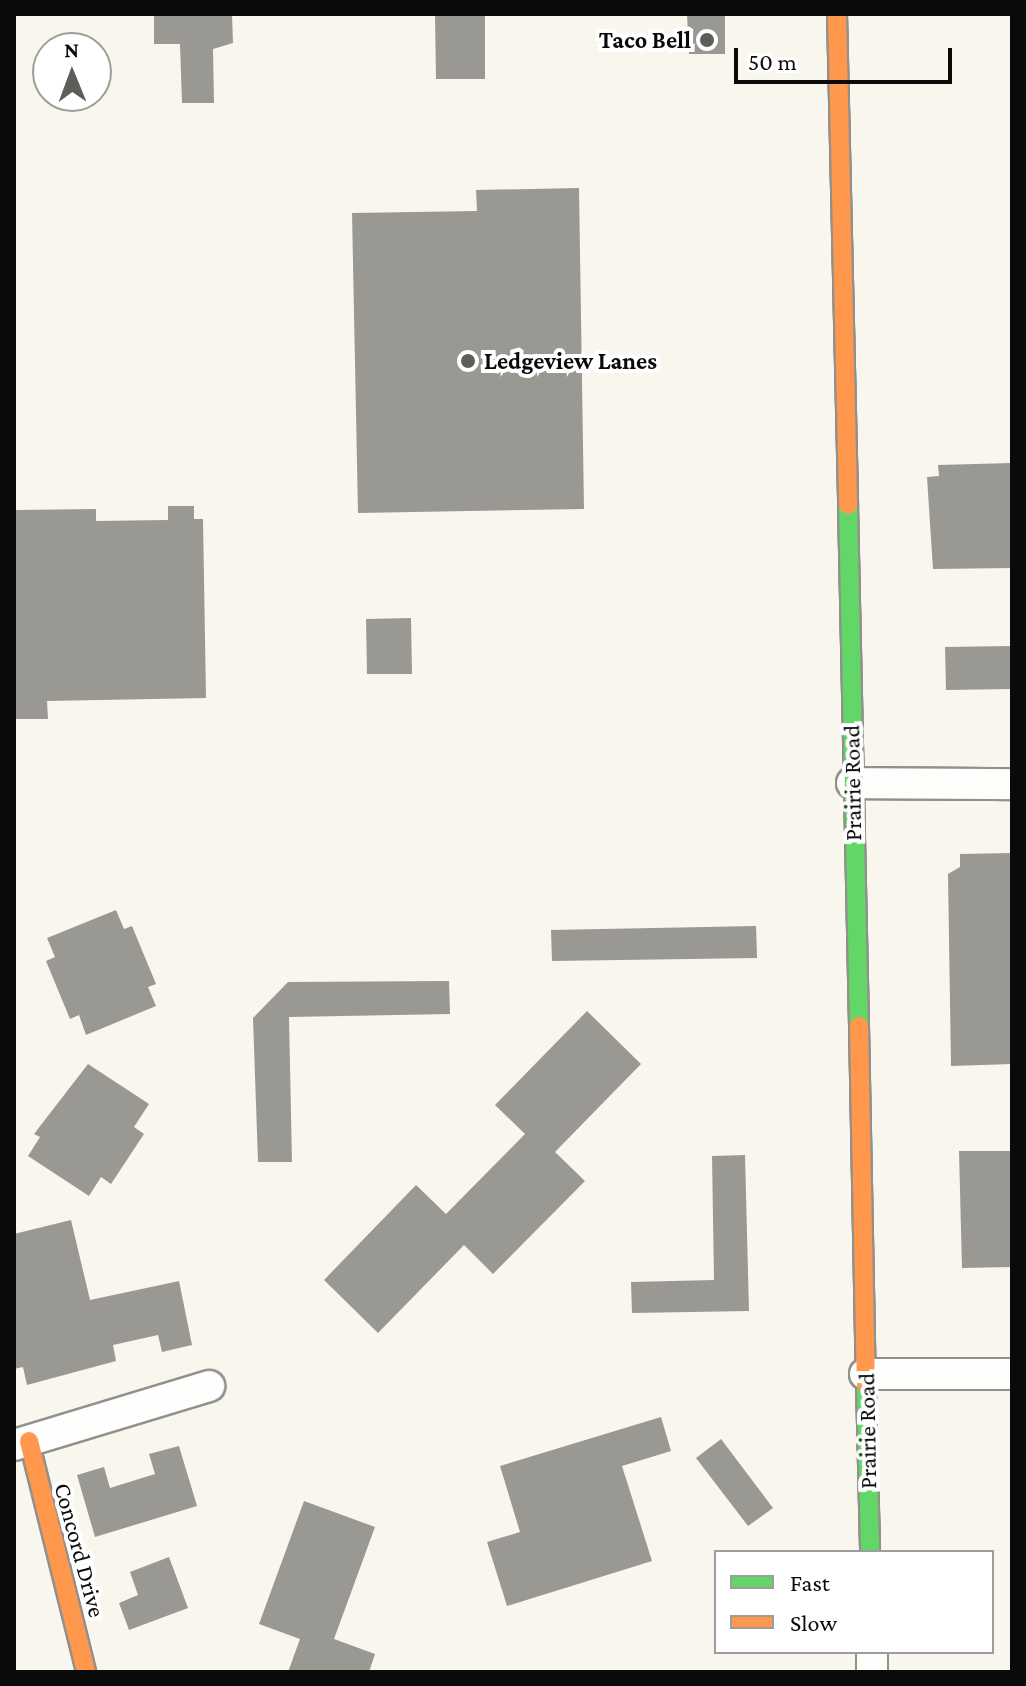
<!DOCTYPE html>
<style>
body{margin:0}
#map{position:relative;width:1026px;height:1686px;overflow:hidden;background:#f8f6ed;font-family:"Crimson Pro",serif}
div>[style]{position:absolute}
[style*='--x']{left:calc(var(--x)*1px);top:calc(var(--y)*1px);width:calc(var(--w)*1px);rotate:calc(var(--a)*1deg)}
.building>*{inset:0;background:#9a9893}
.roads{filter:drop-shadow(2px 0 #91908c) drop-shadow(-2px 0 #91908c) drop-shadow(0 2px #91908c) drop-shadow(0 -2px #91908c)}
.street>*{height:30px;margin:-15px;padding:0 15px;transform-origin:15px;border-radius:15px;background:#fefefc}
.fast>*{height:18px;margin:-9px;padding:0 9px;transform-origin:9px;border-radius:9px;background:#63d668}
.slow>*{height:18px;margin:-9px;padding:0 9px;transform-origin:9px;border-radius:9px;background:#ff974d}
.dots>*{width:22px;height:22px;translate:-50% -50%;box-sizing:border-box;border:4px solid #fff;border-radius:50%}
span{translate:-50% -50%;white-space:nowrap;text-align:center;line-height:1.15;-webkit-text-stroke:8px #fff;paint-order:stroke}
.poi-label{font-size:24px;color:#0a0a0a;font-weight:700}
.right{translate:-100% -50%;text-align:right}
.left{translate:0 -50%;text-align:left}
.street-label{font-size:24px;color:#0a0a0a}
.frame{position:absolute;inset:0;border:16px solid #0a0a0a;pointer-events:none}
.legend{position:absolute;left:714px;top:1550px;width:280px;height:104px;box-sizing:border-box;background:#fff;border:2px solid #9d9d9d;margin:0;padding:10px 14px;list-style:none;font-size:24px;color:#0a0a0a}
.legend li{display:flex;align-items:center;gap:16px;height:40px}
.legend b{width:40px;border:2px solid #9d9d9d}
.north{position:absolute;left:32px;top:32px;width:80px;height:80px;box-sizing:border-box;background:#fff;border:2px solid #9d9d9d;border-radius:50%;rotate:359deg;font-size:22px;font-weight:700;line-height:32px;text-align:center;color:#0a0a0a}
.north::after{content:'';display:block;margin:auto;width:28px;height:36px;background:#5d5d59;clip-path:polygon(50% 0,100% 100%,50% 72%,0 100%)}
.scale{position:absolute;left:734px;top:48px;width:218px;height:36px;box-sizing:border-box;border:4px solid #0a0a0a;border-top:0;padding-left:10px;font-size:24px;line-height:28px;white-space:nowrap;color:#0a0a0a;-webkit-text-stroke:6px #fff;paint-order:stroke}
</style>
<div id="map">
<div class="building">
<div style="clip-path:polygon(154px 14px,232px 14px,233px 43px,213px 49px,214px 103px,182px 103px,180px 44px,154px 44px)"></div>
<div style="clip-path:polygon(435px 14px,485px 14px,485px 79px,436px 79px)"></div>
<div style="clip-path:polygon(687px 14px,725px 14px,725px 54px,689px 54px)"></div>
<div style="clip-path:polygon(579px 188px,584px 509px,358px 513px,352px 213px,477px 211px,476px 190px)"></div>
<div style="clip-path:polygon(1012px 463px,1011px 568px,933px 569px,927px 477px,939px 476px,938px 465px)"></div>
<div style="clip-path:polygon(168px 506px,194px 506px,194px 519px,203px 519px,206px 698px,47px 701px,48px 719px,14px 719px,16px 510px,96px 509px,96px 521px,168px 520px)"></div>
<div style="clip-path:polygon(411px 618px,412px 674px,367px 674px,366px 619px)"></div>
<div style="clip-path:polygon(1012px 646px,1012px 689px,946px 690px,945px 647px)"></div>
<div style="clip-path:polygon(1012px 853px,1012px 1064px,951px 1066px,948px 874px,960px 867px,960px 854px)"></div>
<div style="clip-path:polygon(116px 910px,124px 929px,132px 926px,156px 984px,148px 987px,156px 1006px,86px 1035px,79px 1015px,70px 1019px,46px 961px,55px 957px,47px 938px)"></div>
<div style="clip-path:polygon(756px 926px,757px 958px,552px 961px,551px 930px)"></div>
<div style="clip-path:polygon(449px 981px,450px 1014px,289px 1017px,292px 1162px,258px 1162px,253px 1018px,288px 982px)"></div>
<div style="clip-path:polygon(587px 1011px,641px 1064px,555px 1152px,585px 1181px,493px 1274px,464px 1245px,378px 1333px,324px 1280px,416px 1185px,446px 1214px,525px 1134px,495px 1105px)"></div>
<div style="clip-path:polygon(88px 1064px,149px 1104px,134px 1127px,144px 1134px,111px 1184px,101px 1177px,89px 1196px,28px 1156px,40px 1137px,34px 1134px)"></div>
<div style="clip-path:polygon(959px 1151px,1012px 1151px,1012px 1267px,962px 1268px)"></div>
<div style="clip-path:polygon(745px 1155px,749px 1311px,632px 1313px,631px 1282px,714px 1280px,712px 1156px)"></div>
<div style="clip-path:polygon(71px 1220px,90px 1300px,179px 1281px,192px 1345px,162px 1352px,158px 1335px,113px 1345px,116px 1361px,27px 1385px,23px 1367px,14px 1369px,14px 1234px)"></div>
<div style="clip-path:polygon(661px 1417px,671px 1451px,622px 1466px,652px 1561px,507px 1606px,487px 1542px,520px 1532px,500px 1466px)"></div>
<div style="clip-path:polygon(721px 1439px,773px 1508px,748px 1526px,696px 1458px)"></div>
<div style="clip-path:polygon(179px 1446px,197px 1506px,95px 1537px,77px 1475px,104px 1467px,110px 1488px,155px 1474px,149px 1454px)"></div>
<div style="clip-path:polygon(304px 1501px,375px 1527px,334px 1639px,375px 1654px,369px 1672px,288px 1672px,300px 1639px,259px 1624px)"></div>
<div style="clip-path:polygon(169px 1557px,188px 1608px,129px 1630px,119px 1603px,138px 1595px,130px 1572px)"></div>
</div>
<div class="roads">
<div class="street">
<div style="--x:852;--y:783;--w:160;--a:0.4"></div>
<div style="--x:865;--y:1374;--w:147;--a:0"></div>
<div style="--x:14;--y:1445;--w:204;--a:-16.8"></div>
<div style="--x:872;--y:1652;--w:20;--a:90"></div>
</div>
<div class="fast">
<div style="--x:848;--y:505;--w:521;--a:88.79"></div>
<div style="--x:866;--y:1384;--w:168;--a:88.6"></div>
</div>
<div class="slow">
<div style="--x:837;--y:14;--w:491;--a:88.7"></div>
<div style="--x:859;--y:1026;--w:358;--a:88.9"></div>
<div style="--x:29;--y:1441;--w:238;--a:76.1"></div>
</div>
</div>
<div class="dots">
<div style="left:707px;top:40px;background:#5d5d59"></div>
<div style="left:468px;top:361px;background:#5d5d59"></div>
</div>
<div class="poi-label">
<span class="right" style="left:691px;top:40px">Taco Bell</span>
<span class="left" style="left:484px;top:361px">Ledgeview Lanes</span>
</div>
<div class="street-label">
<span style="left:852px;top:783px;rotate:-91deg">Prairie Road</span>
<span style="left:867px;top:1431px;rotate:-91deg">Prairie Road</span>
<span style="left:80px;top:1550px;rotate:75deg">Concord Drive</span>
</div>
<div class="frame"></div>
<ul class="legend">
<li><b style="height:10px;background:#63d668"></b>Fast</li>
<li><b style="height:10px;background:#ff974d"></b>Slow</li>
</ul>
<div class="north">N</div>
<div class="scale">50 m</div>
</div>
